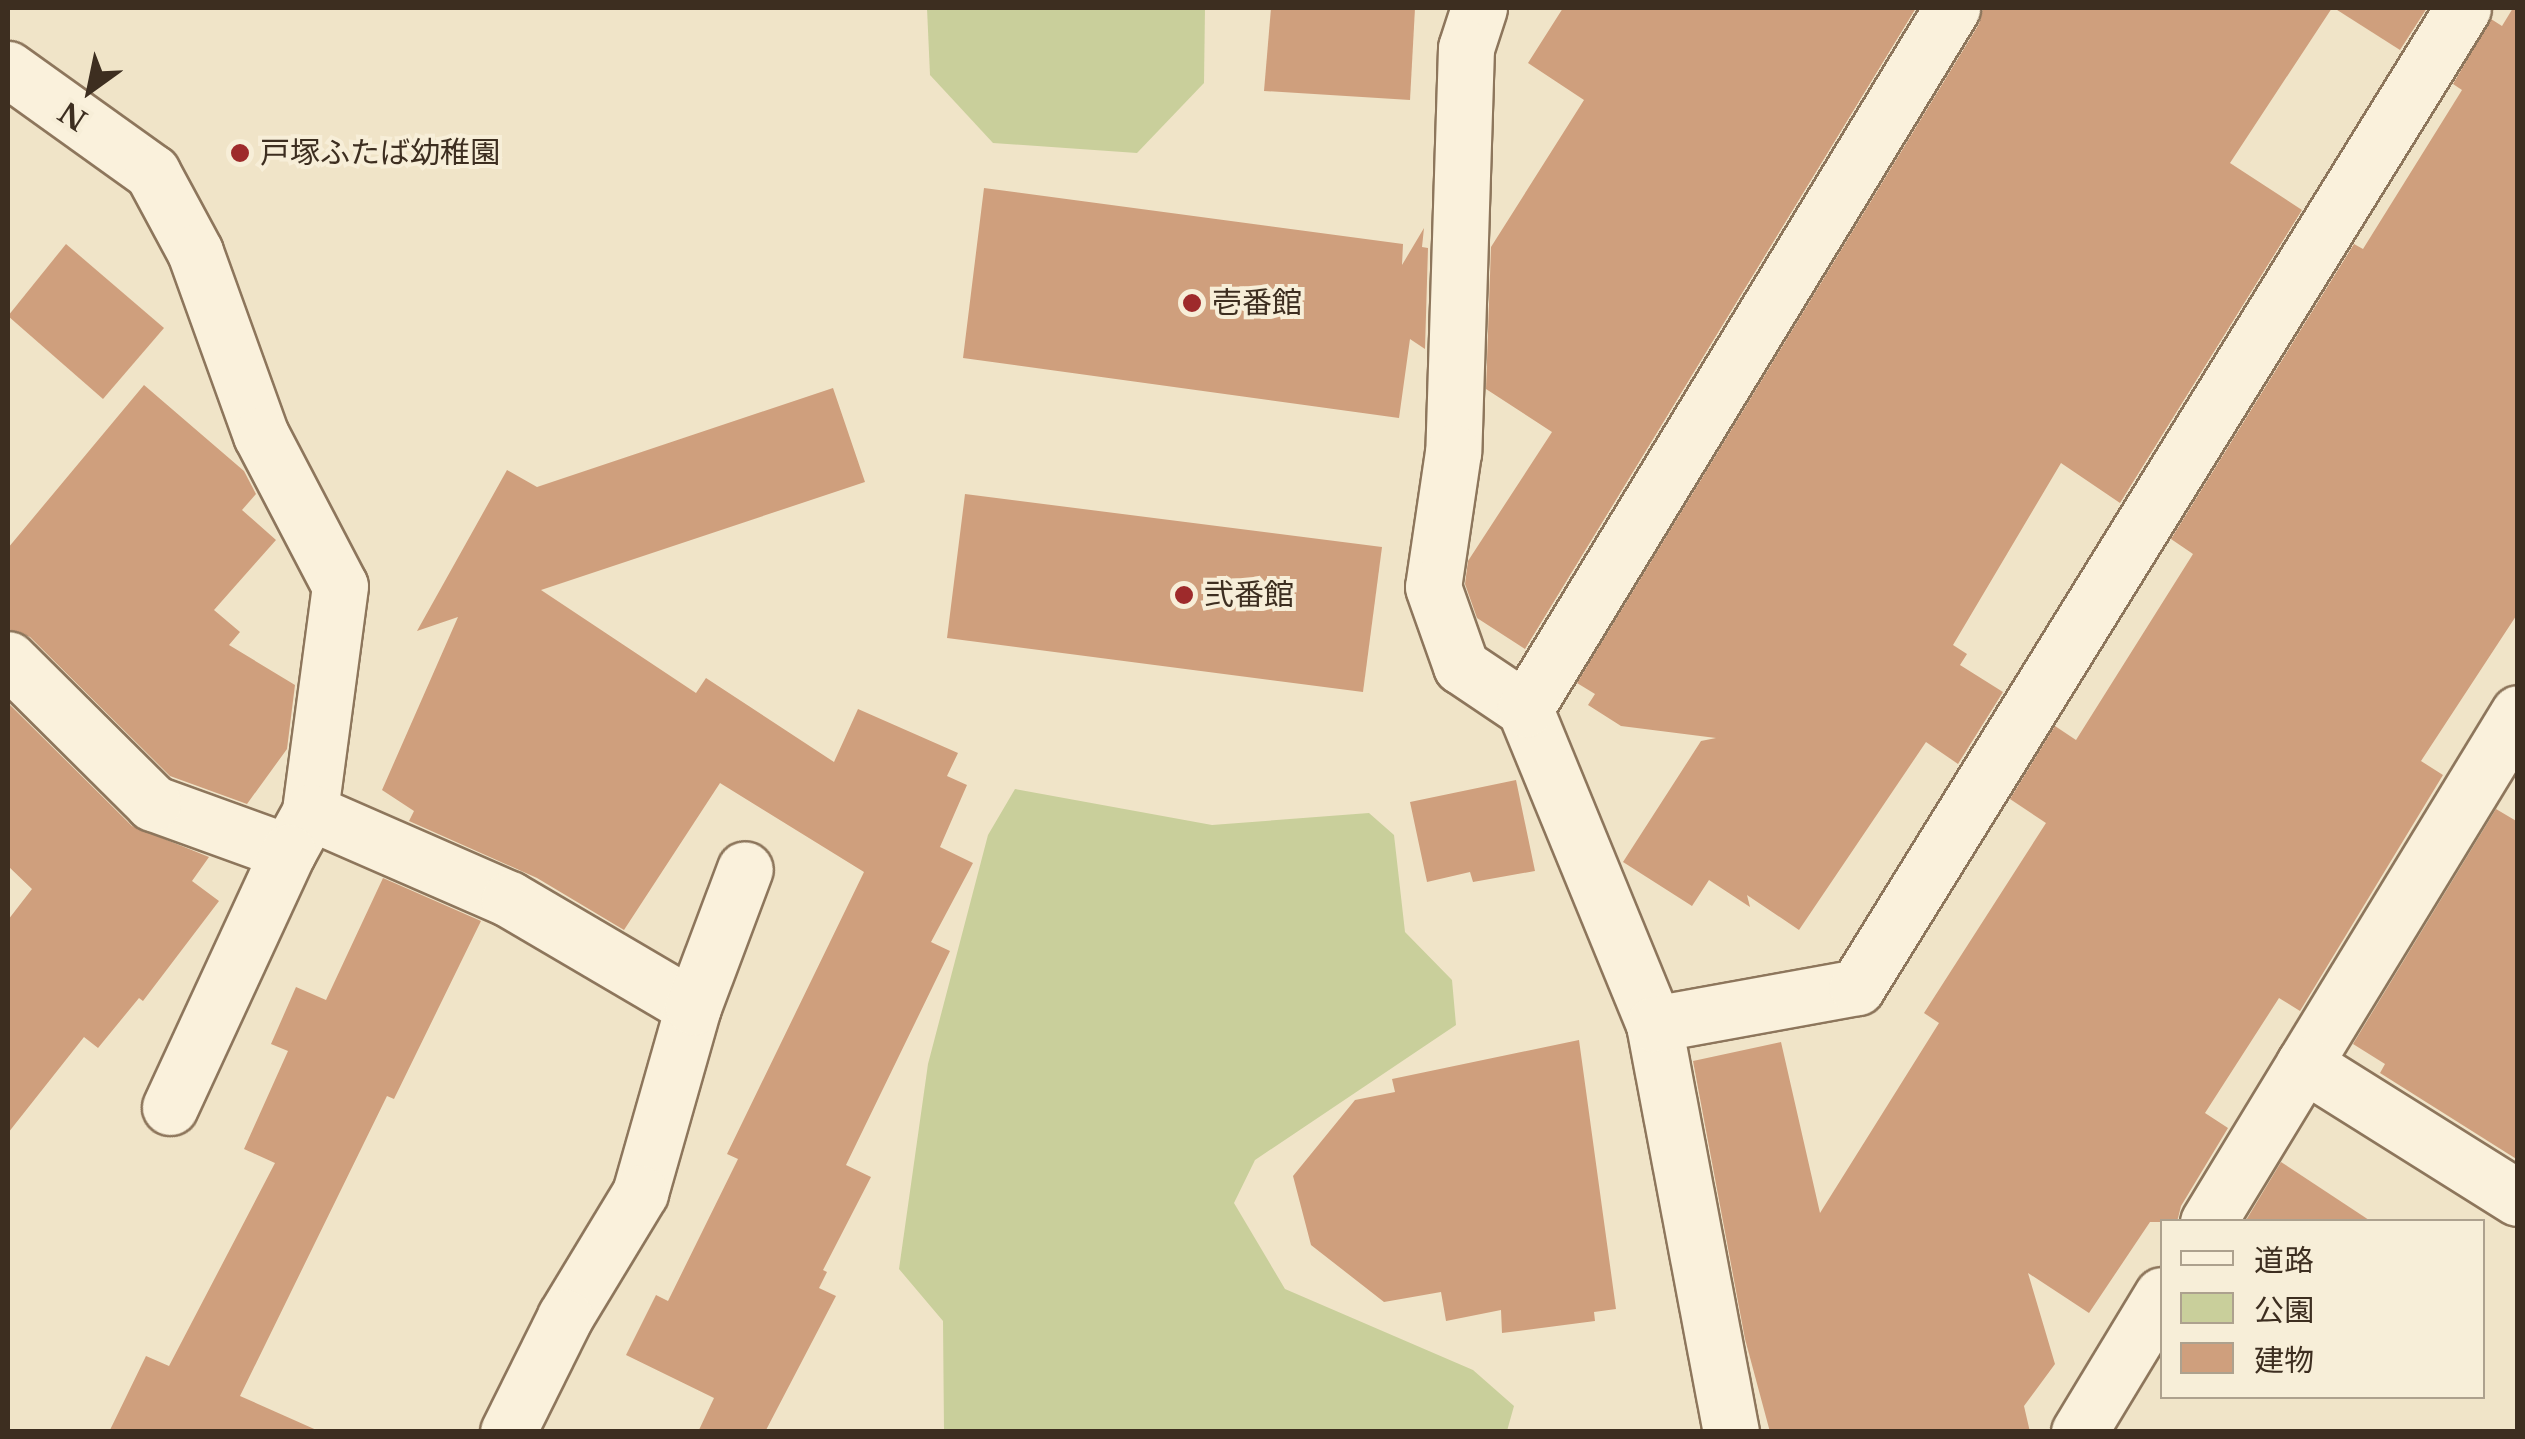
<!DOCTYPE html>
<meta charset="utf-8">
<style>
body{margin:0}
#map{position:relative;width:2525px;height:1439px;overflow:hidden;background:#f0e4c8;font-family:"Libre Baskerville","Noto Sans JP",serif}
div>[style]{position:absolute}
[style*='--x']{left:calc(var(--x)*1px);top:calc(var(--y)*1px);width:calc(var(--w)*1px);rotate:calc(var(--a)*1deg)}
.green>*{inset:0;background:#c9cf9b}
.building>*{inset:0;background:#cf9f7d}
.roads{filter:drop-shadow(2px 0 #8d765c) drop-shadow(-2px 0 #8d765c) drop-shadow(0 2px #8d765c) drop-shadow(0 -2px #8d765c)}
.minor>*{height:55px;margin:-27.5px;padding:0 27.5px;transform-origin:27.5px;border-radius:27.5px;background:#faf1dc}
.dots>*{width:28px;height:28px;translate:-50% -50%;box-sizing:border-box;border:5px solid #f7eed8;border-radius:50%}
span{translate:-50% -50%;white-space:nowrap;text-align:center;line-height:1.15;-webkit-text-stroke:8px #f7eed8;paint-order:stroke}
.poi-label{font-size:30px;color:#3d2e20}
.left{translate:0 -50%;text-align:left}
.frame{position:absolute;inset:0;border:10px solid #3d2e20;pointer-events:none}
.legend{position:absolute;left:2160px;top:1219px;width:325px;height:180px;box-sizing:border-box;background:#f7eed8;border:2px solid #ada18e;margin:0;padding:12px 18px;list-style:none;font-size:30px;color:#3d2e20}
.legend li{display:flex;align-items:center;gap:20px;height:50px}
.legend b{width:50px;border:2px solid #ada18e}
.north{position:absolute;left:40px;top:40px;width:100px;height:100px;-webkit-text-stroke:8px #f7eed8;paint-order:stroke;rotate:213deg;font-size:28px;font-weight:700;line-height:40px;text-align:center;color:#3d2e20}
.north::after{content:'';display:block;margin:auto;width:35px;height:45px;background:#3d2e20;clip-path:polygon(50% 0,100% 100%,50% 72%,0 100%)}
</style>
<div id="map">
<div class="green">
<div style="clip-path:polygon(927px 8px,1205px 8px,1204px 83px,1137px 153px,993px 143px,930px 75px)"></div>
<div style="clip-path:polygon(1015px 789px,1212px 825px,1369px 813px,1394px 835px,1405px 932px,1452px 980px,1456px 1025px,1255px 1160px,1234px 1203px,1285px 1289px,1473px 1370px,1514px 1406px,1507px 1431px,944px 1431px,943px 1321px,899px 1269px,928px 1064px,988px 835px)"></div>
</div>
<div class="building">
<div style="clip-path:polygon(1271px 8px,1415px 8px,1410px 100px,1264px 91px)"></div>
<div style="clip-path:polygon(1563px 8px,1916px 8px,1525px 649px,1477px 618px,1465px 584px,1468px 561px,1552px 432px,1486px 389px,1491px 247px,1584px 100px,1528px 63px)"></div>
<div style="clip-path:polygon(1983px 8px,2332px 8px,2230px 163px,2302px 210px,2120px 503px,2061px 463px,1953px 645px,1967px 654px,1960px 665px,2003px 692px,1958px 764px,1926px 742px,1799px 930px,1747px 895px,1750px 907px,1709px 880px,1692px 906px,1623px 862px,1701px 741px,1716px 738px,1621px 726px,1588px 705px,1595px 694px,1577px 683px,1979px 24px)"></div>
<div style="clip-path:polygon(2334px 8px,2427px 8px,2400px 50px)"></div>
<div style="clip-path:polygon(2513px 8px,2518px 8px,2518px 613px,2421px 761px,2443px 775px,2300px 1011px,2279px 998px,2205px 1113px,2228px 1128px,2181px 1206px,2177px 1222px,2150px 1222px,2089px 1313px,2028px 1273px,2055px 1364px,2024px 1406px,2030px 1432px,1770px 1432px,1745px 1339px,1693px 1061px,1781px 1042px,1820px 1213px,1939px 1023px,1924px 1013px,2046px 823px,2010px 799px,2055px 726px,2076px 740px,2193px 554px,2171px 539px,2354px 244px,2363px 249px,2462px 90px,2453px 84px,2491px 19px,2502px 26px)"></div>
<div style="clip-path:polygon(984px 188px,1403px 244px,1402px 265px,1424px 228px,1422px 247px,1428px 248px,1425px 349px,1410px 339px,1399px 418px,963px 358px)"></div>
<div style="clip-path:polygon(66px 244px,164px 328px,103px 399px,8px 316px)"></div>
<div style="clip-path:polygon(144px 385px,244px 471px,256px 494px,242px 510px,276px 540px,214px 610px,240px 632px,229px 645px,295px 685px,287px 749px,247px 804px,170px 776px,30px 637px,8px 629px,8px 548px)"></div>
<div style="clip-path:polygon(833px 388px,865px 482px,541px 590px,696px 693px,706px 678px,834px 762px,858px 709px,958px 753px,947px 776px,967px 785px,940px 847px,973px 863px,931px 942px,950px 951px,846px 1165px,871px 1177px,823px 1270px,827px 1272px,819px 1288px,836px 1296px,765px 1432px,698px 1432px,714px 1398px,626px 1355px,656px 1295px,668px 1301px,738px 1159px,727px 1154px,864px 872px,720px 783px,624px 930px,537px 878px,409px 821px,414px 811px,382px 790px,458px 617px,417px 631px,507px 470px,537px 487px)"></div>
<div style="clip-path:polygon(965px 494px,1382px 547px,1363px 692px,947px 638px)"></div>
<div style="clip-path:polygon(8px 703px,132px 826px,209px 857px,192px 881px,219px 901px,143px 1001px,139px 998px,98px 1048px,84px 1037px,8px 1133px,8px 920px,32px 889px,8px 866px)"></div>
<div style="clip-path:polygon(1516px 780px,1535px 871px,1473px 882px,1470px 872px,1427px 882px,1410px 802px)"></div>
<div style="clip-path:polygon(2496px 809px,2518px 822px,2518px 1160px,2380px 1073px,2385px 1064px,2353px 1044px)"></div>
<div style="clip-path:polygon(383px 878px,481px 921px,394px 1099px,387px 1096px,240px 1396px,321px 1432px,109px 1432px,146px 1356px,169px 1366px,275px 1163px,244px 1149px,288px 1051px,271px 1044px,296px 987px,326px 1000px)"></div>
<div style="clip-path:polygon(1579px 1040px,1616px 1309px,1594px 1312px,1595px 1321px,1502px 1333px,1501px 1310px,1446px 1321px,1441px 1292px,1384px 1302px,1311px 1245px,1293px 1176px,1355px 1100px,1395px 1092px,1392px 1079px)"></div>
<div style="clip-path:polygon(2281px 1162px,2372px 1222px,2245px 1222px)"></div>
</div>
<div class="roads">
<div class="minor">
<div style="--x:1479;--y:8;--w:42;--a:108"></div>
<div style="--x:1466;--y:48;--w:404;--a:91.8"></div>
<div style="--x:1453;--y:452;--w:136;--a:98.4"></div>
<div style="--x:1433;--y:587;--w:84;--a:70.5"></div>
<div style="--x:1461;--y:666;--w:77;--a:33.9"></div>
<div style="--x:8;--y:69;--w:177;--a:35.6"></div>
<div style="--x:152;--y:172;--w:91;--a:61.7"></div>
<div style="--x:195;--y:252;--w:195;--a:70.2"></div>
<div style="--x:261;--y:435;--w:170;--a:62.4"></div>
<div style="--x:340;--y:586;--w:228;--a:97.6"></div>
<div style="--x:310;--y:812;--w:46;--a:118.8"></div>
<div style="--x:288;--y:852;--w:144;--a:-160.1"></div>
<div style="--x:153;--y:803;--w:204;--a:-135.2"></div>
<div style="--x:310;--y:812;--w:217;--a:23.6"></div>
<div style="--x:509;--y:899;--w:213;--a:30.4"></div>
<div style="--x:693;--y:1007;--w:193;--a:105.9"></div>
<div style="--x:640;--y:1193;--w:145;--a:121.2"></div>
<div style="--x:565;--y:1317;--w:128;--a:116.4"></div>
<div style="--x:693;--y:1007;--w:147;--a:-69.4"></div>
<div style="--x:1654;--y:1024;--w:340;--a:-112.3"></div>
<div style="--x:1525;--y:709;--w:821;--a:-58.65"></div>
<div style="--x:2304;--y:1064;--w:411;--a:-58.6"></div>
<div style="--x:170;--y:1107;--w:281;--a:-65.2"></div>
<div style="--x:2208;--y:1222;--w:185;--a:-58.7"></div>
<div style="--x:2304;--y:1064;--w:252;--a:32.1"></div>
<div style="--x:1731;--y:1432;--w:415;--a:-100.7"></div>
<div style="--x:1654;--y:1024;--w:206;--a:-10.3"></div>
<div style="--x:1857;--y:987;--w:1151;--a:-58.24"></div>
<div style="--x:2079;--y:1432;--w:160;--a:-58.8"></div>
</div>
</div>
<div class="dots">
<div style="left:240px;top:153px;background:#9e2a2b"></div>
<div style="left:1192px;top:303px;background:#9e2a2b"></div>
<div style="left:1184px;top:595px;background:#9e2a2b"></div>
</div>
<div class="poi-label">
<span class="left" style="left:260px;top:153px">戸塚ふたば幼稚園</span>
<span class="left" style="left:1212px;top:303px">壱番館</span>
<span class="left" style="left:1204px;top:595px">弐番館</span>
</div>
<div class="frame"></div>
<ul class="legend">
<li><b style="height:12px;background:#faf1dc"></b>道路</li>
<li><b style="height:28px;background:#c9cf9b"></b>公園</li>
<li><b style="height:28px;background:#cf9f7d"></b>建物</li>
</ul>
<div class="north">N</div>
</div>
